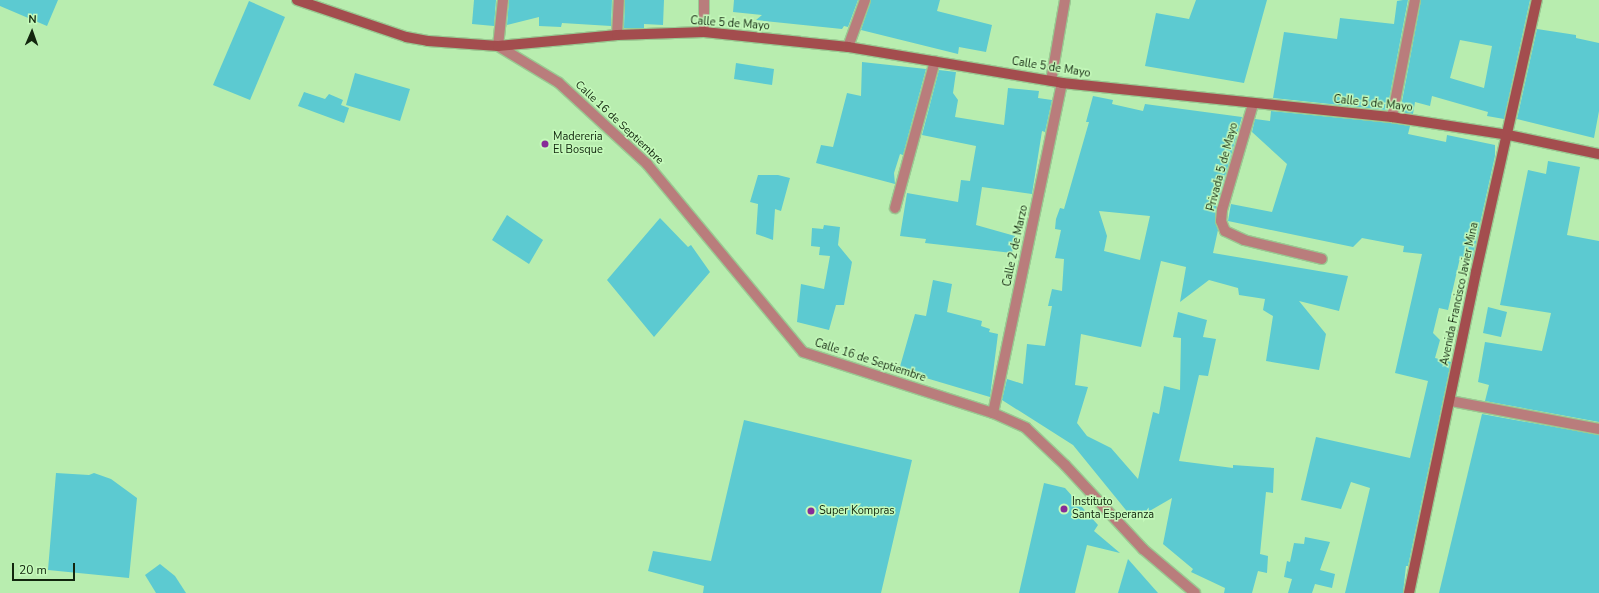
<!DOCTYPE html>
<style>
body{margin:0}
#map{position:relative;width:1599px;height:593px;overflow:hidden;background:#b8edaf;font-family:"Nunito Sans",sans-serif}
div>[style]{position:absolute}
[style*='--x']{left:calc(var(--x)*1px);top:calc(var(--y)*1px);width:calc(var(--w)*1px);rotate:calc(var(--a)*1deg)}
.building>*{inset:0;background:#5ccad1}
.roads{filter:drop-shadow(1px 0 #9ac992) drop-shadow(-1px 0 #9ac992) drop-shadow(0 1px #9ac992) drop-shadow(0 -1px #9ac992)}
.street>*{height:10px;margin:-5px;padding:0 5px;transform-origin:5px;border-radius:5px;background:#b97d7c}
.secondary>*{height:10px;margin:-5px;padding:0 5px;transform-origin:5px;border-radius:5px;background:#a34d4e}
.dots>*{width:11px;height:11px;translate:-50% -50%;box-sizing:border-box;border:2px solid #c5fabb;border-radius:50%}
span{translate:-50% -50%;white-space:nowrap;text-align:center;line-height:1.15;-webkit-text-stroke:3px #c5fabb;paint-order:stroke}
.street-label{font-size:11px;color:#12260e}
.poi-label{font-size:11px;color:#12260e}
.left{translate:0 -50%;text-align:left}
.north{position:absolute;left:12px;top:12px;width:40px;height:40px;-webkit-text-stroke:3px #c5fabb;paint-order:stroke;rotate:2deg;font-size:11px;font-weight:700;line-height:16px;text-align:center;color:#12260e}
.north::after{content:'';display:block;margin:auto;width:14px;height:18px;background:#12260e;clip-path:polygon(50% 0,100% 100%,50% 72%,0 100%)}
.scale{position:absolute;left:12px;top:563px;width:63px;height:18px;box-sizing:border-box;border:2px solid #12260e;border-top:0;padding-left:5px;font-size:12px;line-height:14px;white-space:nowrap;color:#12260e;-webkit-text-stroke:3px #c5fabb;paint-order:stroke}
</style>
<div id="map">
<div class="building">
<div style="clip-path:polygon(0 0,58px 0,47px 26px,0 6px)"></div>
<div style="clip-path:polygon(474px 0,496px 0,494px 26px,472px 24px)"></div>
<div style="clip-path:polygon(509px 0,612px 0,611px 26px,562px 23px,561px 27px,539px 26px,539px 17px,507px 25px)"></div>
<div style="clip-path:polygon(625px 0,664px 0,663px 25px,644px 24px,644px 28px,624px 28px)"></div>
<div style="clip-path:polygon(734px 0,858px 0,848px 27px,844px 26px,842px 29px,756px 20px,762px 15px,733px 12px)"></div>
<div style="clip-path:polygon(871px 0,940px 0,937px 11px,992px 25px,986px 52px,959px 47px,958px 54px,861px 30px)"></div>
<div style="clip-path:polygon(1196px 0,1267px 0,1244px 83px,1145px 66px,1156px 13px,1189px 19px)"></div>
<div style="clip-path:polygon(1403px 0,1408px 0,1387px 110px,1273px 98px,1284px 32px,1337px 39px,1340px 18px,1394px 24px,1397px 1px)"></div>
<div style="clip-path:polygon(evenodd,1421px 0,1530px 0,1504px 119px,1487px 116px,1488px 112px,1432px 96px,1430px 106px,1415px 102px,1413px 114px,1400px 112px,1421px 0,1460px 40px,1492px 46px,1484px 88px,1450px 78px,1460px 40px)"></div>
<div style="clip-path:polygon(249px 1px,285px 17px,250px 100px,213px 85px)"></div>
<div style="clip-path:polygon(1537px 29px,1576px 35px,1576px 38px,1599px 43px,1599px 111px,1594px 138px,1517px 119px)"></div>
<div style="clip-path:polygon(862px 62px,926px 69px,903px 155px,900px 154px,894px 173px,895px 184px,816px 163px,821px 145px,833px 147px,847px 93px,861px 96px)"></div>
<div style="clip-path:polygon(736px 63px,774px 69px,772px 85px,734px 79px)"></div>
<div style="clip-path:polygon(939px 70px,956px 72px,953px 93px,958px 100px,955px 117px,1004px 125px,1008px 88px,1039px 91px,1038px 98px,1052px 100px,1045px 132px,1042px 131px,1032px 194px,982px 187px,976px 225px,1015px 236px,1012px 253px,925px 243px,926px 239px,900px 236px,907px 193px,958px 202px,961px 180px,970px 181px,976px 146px,922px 135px)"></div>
<div style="clip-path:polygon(355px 73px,410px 89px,400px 121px,346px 105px)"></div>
<div style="clip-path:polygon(304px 92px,325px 99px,329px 94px,343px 100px,341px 105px,349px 108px,344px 123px,298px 106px)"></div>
<div style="clip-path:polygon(evenodd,1093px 96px,1113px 100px,1112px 104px,1143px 111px,1145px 104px,1242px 117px,1216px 208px,1215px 221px,1218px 230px,1213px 253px,1348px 276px,1339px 311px,1299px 301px,1326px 334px,1319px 370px,1266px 361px,1273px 316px,1263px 310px,1265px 299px,1239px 295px,1238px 288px,1209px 280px,1180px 302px,1186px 267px,1161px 261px,1141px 347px,1081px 334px,1075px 385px,1088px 387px,1077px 423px,1087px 436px,1111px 448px,1138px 479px,1153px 412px,1159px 414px,1164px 386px,1180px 390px,1181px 338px,1173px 337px,1178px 312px,1207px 320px,1203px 337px,1216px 339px,1208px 376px,1199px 375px,1179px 461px,1233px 468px,1233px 465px,1274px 468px,1273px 493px,1266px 492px,1260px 554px,1268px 556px,1267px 573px,1258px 571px,1252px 593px,1224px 593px,1225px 588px,1191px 572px,1193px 569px,1163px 544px,1172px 498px,1134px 520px,1073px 445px,1002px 400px,1007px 379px,1023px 384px,1027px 344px,1045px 346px,1052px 306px,1048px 306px,1052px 289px,1062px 291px,1064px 259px,1055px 258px,1061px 230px,1055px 229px,1056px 219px,1060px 208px,1064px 209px,1089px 122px,1086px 122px,1093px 96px,1099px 211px,1150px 216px,1140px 260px,1104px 251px,1107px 236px,1099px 211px)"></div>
<div style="clip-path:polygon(1271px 111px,1391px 123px,1410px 126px,1408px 134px,1446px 142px,1447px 135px,1495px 145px,1495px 156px,1472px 260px,1460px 258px,1448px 310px,1439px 308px,1433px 333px,1440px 340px,1435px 358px,1451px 362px,1408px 566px,1406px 566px,1403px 593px,1345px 593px,1370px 488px,1351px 482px,1341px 509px,1301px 500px,1316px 437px,1410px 458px,1428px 381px,1395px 373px,1422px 254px,1403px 252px,1404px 246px,1362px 238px,1353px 247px,1228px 221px,1231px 204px,1272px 212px,1287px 164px,1252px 132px,1255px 119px,1270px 121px)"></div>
<div style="clip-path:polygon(1548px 161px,1580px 167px,1567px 235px,1599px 241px,1599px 422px,1485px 401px,1489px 385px,1478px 382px,1485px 342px,1542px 351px,1551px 313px,1500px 305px,1528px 170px,1546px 174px)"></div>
<div style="clip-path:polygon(758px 175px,778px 175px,790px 178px,781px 211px,775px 209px,773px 240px,756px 234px,758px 204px,750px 202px)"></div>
<div style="clip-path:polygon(507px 215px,543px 240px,529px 264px,492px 240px)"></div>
<div style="clip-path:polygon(660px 218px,688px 247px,691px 245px,710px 272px,654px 337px,607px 280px)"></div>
<div style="clip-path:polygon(824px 225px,840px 227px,838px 245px,852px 262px,844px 305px,836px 305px,829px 330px,797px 322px,801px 284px,824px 289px,830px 256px,819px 255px,820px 247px,811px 246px,812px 228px,823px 229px)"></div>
<div style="clip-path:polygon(933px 280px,952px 284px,947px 312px,982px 321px,981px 326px,990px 329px,989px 332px,998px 334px,990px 397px,899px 370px,915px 314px,926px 316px)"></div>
<div style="clip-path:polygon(1488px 307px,1507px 312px,1501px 337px,1483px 333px)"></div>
<div style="clip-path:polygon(1482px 414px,1599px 435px,1599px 593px,1439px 593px)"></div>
<div style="clip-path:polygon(744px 420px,912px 460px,881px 593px,703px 593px,704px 586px,648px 571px,653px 551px,711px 561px)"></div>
<div style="clip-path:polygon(56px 473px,89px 475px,94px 473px,111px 479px,137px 498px,129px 578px,48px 570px)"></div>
<div style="clip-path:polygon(1044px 483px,1065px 488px,1098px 525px,1094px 531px,1120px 553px,1087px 545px,1075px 593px,1019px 593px)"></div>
<div style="clip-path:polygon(1305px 537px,1330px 542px,1320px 570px,1335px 574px,1332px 588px,1315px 584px,1312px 593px,1288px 593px,1292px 579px,1284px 577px,1287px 561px,1290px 562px,1294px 543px,1304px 544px)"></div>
<div style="clip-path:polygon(1128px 559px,1158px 593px,1118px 593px)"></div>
<div style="clip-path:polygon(160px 564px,175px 576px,186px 593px,156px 593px,145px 575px)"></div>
</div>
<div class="roads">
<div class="street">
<div style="--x:503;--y:0;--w:46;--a:96.2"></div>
<div style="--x:498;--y:46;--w:71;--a:31.2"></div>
<div style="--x:559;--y:83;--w:120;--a:42.6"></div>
<div style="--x:647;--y:164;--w:244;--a:50.3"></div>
<div style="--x:803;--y:352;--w:200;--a:17.8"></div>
<div style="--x:993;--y:413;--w:36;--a:24"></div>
<div style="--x:1026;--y:428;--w:54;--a:43.5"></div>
<div style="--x:1065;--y:465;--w:115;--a:47.1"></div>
<div style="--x:1143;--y:549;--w:68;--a:40.2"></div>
<div style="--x:704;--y:0;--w:32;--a:90"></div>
<div style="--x:617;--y:35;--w:35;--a:-87"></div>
<div style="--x:848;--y:47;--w:50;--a:-70.1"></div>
<div style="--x:1051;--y:81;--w:82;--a:-80.2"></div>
<div style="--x:1253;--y:104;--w:110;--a:106.3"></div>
<div style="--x:1222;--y:210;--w:11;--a:95"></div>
<div style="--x:1221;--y:221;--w:11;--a:68"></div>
<div style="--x:1225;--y:231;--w:21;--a:25"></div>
<div style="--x:1244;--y:240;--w:80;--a:13.7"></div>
<div style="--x:1392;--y:117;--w:119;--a:-78.9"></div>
<div style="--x:895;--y:208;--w:152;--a:-74.8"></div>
<div style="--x:1451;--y:401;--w:151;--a:10.7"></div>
<div style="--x:993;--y:413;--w:337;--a:-78.2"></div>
</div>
<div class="secondary">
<div style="--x:297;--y:0;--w:115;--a:18.7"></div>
<div style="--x:406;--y:37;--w:22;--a:10"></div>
<div style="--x:428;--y:41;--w:70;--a:4.1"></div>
<div style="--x:498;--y:46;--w:120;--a:-5.3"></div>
<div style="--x:617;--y:35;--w:87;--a:-2"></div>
<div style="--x:704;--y:32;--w:145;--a:5.9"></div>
<div style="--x:848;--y:47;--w:217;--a:9.5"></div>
<div style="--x:1062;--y:83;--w:332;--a:5.9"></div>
<div style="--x:1392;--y:117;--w:117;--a:8.8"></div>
<div style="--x:1508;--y:135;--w:93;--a:11.8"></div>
<div style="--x:1409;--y:593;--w:328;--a:-78.2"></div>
<div style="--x:1476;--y:272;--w:279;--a:-77.4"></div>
</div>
</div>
<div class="dots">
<div style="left:545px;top:144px;background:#872c98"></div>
<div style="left:1064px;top:509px;background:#872c98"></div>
<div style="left:811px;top:511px;background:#872c98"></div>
</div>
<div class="street-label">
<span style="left:730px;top:24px;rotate:4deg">Calle 5 de Mayo</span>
<span style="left:1051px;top:68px;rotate:9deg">Calle 5 de Mayo</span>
<span style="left:1373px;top:104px;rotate:6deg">Calle 5 de Mayo</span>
<span style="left:619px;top:123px;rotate:43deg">Calle 16 de Septiembre</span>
<span style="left:1223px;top:167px;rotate:-75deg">Privada 5 de Mayo</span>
<span style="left:1016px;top:246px;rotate:-78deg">Calle 2 de Marzo</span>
<span style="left:1460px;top:294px;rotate:-78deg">Avenida Francisco Javier Mina</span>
<span style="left:870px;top:361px;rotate:18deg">Calle 16 de Septiembre</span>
</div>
<div class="poi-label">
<span class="left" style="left:553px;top:144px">Madereria<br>El Bosque</span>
<span class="left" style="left:1072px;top:509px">Instituto<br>Santa Esperanza</span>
<span class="left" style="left:819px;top:511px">Super Kompras</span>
</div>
<div class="north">N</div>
<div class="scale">20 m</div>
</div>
